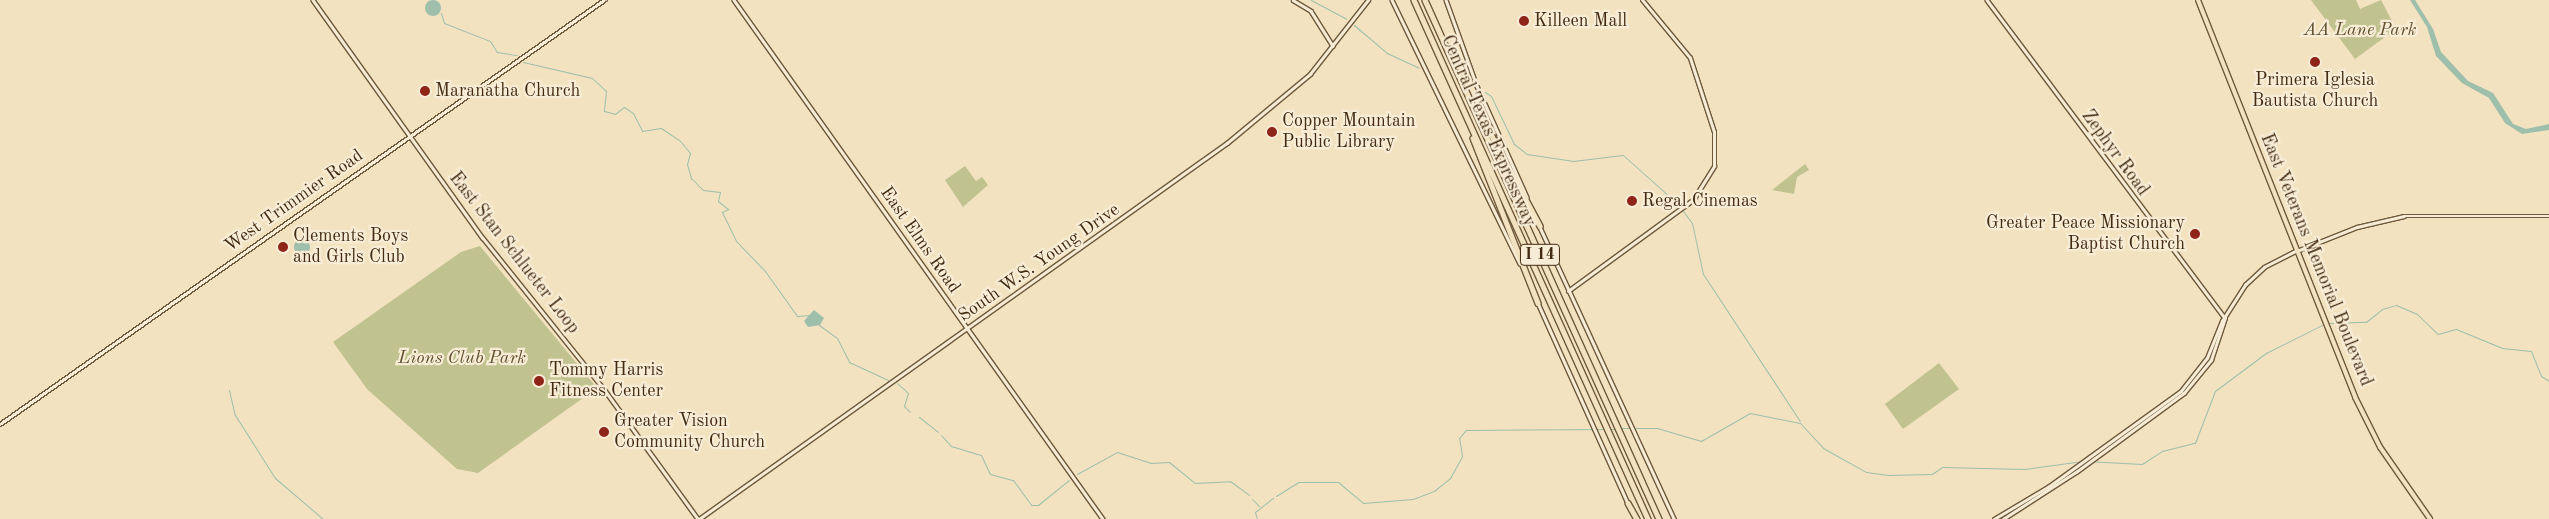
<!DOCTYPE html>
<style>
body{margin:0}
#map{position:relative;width:2549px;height:519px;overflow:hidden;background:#f3e2bf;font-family:"Old Standard TT",serif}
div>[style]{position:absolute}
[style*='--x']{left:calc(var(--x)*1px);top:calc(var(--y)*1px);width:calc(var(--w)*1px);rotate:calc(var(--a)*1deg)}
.green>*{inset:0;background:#c0c28f}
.water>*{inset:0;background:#9dbfac}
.round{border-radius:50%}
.stream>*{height:1px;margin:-0.5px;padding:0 0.5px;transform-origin:0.5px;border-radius:0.5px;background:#9dbfac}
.roads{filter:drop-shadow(1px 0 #6f593d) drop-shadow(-1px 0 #6f593d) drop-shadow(0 1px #6f593d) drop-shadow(0 -1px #6f593d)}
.tertiary>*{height:2.5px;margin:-1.25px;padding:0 1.25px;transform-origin:1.25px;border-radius:1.25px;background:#f7ecd5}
.secondary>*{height:2.5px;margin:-1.25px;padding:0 1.25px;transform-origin:1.25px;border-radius:1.25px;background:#f7ecd5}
.primary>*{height:4px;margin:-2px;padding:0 2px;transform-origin:2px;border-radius:2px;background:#f3e2bf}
.motorway>*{height:4.5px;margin:-2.25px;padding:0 2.25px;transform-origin:2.25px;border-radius:2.25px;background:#f3e2bf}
.dots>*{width:14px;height:14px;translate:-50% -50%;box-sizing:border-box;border:2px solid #f7ecd5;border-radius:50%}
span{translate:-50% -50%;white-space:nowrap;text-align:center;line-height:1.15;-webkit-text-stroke:4.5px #f7ecd5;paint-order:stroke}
.shield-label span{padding:1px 4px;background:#f7ecd5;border:1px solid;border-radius:4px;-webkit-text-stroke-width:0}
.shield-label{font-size:16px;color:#432b12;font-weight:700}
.poi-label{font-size:18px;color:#432b12}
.left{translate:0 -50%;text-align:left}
.right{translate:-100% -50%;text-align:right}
.park-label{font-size:18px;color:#625131;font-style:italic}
.street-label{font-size:18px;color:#432b12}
</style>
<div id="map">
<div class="green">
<div style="clip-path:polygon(2311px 0,2356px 0,2360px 9px,2381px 0,2396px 29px,2355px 59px)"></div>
<div style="clip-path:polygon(1805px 164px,1809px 170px,1797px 177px,1794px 194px,1772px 190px)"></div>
<div style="clip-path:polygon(965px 166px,976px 181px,982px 177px,988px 185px,963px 207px,945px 180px)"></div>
<div style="clip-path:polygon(480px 246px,597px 388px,478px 473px,457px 469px,367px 389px,333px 342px,461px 252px)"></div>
<div style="clip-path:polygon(1939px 363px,1959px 389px,1903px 429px,1885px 404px)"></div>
</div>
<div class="water">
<div class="round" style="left:425px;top:0;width:16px;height:16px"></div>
<div style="clip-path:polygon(2410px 0,2415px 0,2433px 29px,2441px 52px,2468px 81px,2493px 93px,2513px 124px,2526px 129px,2549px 124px,2549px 130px,2522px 134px,2505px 123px,2489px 98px,2462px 83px,2436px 56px,2427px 27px)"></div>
<div class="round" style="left:294px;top:239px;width:16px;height:16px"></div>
<div style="clip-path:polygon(814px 310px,824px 318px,820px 325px,808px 327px,804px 321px)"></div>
</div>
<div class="stream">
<div style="--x:1311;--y:0;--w:40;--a:28"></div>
<div style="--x:441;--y:13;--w:10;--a:73"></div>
<div style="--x:444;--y:23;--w:49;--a:21.4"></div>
<div style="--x:490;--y:41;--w:13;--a:58"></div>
<div style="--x:497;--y:52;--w:20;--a:9"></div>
<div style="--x:1354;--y:25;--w:43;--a:40.3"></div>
<div style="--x:1387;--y:53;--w:35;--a:25"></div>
<div style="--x:523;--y:62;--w:71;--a:13.1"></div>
<div style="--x:592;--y:78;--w:19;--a:43"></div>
<div style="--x:606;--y:91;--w:20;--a:96"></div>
<div style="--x:604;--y:111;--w:11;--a:15"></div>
<div style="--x:615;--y:114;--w:11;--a:-38"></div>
<div style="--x:624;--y:107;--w:11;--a:34"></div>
<div style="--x:633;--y:113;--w:20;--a:63"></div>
<div style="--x:642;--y:131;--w:19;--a:-9"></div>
<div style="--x:661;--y:128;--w:23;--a:34"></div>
<div style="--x:680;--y:141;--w:16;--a:50"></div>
<div style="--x:690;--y:153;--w:11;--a:105"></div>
<div style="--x:687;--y:164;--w:15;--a:74"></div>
<div style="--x:691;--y:178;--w:17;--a:45"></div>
<div style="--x:703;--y:190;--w:17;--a:7"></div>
<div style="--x:720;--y:192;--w:9;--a:103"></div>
<div style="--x:718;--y:201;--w:13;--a:39"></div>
<div style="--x:728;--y:209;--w:7;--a:153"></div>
<div style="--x:722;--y:212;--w:32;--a:64"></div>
<div style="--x:736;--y:241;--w:42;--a:46"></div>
<div style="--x:765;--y:271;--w:55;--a:54.6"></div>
<div style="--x:797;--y:316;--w:14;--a:-4"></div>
<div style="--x:1485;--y:92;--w:7;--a:34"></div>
<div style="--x:1491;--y:96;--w:53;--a:64.4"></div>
<div style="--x:1514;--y:144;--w:16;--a:38"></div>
<div style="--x:1527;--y:154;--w:47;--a:8.7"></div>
<div style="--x:1573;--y:161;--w:50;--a:-6.8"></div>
<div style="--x:1623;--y:155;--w:76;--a:41.8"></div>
<div style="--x:1683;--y:211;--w:15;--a:53"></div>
<div style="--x:1692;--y:223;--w:52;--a:77.8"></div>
<div style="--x:1703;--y:274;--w:176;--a:56.6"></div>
<div style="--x:2328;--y:323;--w:38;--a:-2"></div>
<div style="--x:2366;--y:322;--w:21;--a:-39"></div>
<div style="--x:2382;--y:309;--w:15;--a:-16"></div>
<div style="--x:2396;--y:305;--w:23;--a:23"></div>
<div style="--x:2417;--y:314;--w:29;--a:44"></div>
<div style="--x:2438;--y:334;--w:19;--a:-16"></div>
<div style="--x:2456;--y:329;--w:50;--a:22.4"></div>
<div style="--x:2502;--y:348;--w:29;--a:6"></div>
<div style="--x:2531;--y:351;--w:27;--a:68"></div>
<div style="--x:2541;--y:376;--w:9;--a:32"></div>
<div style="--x:819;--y:325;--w:22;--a:36"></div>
<div style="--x:837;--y:338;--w:27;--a:63"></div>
<div style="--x:849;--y:362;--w:43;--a:24.8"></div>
<div style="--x:897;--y:383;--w:15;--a:42"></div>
<div style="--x:908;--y:393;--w:14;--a:107"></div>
<div style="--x:904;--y:406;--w:8;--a:45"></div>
<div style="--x:229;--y:390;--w:26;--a:77"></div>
<div style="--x:235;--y:415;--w:75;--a:57.6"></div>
<div style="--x:275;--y:478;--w:63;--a:40.5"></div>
<div style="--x:919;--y:417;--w:24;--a:38"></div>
<div style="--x:1621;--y:428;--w:36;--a:0"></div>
<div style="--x:1657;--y:428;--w:46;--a:16.5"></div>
<div style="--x:1701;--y:441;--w:56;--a:-29.7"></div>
<div style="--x:1750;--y:413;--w:51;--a:11.3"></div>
<div style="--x:1800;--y:423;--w:34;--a:47"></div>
<div style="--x:1823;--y:448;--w:49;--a:29.2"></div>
<div style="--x:1866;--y:472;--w:22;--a:8"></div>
<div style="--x:1888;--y:475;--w:44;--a:-1.3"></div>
<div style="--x:1932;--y:474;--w:12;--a:-35"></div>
<div style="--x:1942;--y:467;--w:83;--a:1.4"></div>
<div style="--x:2025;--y:469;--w:58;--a:-8"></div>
<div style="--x:941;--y:435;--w:15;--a:48"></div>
<div style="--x:951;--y:446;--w:31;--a:17"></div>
<div style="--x:981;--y:455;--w:21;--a:65"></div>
<div style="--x:990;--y:474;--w:24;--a:15"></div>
<div style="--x:1013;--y:480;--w:31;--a:54"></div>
<div style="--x:1031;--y:505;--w:7;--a:0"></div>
<div style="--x:1038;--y:505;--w:40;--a:-39"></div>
<div style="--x:2086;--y:461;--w:56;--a:3.1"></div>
<div style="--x:2142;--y:464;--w:24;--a:-33"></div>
<div style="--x:2162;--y:451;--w:34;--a:-14"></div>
<div style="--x:2195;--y:443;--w:56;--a:-69"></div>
<div style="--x:2215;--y:391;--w:64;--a:-36.7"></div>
<div style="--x:2266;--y:353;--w:65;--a:-26.6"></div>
<div style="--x:1077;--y:474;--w:46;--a:-28.8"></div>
<div style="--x:1117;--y:452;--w:35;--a:18"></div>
<div style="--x:1150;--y:463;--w:19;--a:-3"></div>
<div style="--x:1169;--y:462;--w:33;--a:39"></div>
<div style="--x:1195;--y:483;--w:35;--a:-3"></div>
<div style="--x:1230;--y:481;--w:24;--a:36"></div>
<div style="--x:1276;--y:496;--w:26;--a:-32"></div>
<div style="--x:1298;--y:482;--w:40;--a:0"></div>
<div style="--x:1338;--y:482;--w:33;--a:40"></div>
<div style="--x:1363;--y:503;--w:50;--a:-4.6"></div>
<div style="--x:1413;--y:499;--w:22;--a:-21"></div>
<div style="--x:1434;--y:491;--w:21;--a:-39"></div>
<div style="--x:1450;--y:478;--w:25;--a:-61"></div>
<div style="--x:1462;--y:456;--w:18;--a:-99"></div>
<div style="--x:1459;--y:438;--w:11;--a:-49"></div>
<div style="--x:1466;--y:430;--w:151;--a:-0.4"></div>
<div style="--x:1252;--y:499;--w:10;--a:45"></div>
<div style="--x:1257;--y:519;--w:7;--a:-106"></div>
<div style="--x:1255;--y:512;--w:23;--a:-38"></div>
</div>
<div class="roads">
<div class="tertiary">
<div style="--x:1293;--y:0;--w:21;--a:31"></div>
<div style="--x:1311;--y:11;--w:41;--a:57.8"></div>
<div style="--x:1987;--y:0;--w:397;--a:53.2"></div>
<div style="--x:2297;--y:251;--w:65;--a:-21.8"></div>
<div style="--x:2357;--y:227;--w:48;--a:-13.2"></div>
<div style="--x:2404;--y:216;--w:145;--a:0"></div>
<div style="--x:1568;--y:291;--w:155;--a:-36.1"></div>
<div style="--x:1693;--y:200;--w:40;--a:-58"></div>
<div style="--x:1714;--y:166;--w:34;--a:-90"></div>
<div style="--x:1714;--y:132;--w:78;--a:-108"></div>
<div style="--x:1690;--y:58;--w:75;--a:-129.6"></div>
</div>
<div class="secondary">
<div style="--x:313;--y:0;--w:292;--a:54.5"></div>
<div style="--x:483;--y:238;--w:193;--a:51.3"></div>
<div style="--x:604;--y:389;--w:160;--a:54.1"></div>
<div style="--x:734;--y:0;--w:637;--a:54.59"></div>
<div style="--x:1392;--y:0;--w:293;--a:64.1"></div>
<div style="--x:1446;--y:0;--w:91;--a:70.2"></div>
<div style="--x:1477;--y:86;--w:122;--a:65.8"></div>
<div style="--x:1539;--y:225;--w:324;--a:65.3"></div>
<div style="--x:1538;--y:303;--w:219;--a:65.8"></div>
<div style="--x:0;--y:424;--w:738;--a:-35.07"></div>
<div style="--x:699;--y:519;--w:648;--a:-35.46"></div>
<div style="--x:1227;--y:143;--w:108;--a:-39.7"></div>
<div style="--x:1310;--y:74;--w:94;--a:-51.9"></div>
<div style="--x:1994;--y:519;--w:63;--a:-30.7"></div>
<div style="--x:2048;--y:487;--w:164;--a:-35.8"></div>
<div style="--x:2181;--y:391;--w:42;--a:-51.8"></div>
<div style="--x:2207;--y:358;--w:40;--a:-68"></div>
<div style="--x:2222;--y:321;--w:43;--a:-57.4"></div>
<div style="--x:2245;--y:285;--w:26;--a:-43"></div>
<div style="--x:2264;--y:267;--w:36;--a:-27"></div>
<div style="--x:2003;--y:519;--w:87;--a:-32.8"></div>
<div style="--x:2076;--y:472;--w:134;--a:-36.2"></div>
<div style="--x:2184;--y:393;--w:43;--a:-50.7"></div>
<div style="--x:2211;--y:360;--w:44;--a:-71.6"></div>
</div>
<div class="primary">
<div style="--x:2198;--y:0;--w:427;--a:68.4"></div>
<div style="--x:2355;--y:397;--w:56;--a:63.4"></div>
<div style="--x:2380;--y:447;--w:88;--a:55.2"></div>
</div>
<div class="motorway">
<div style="--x:1414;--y:0;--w:569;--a:65.73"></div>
<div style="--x:1425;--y:0;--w:569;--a:65.73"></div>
<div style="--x:1476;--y:106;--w:136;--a:61.9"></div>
<div style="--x:1473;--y:138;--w:177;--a:68.5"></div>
<div style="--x:1628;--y:503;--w:18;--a:61"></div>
</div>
</div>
<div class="dots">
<div style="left:1524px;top:21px;background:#8f2418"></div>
<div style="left:2315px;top:62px;background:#8f2418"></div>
<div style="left:425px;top:91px;background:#8f2418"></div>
<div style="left:1272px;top:132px;background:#8f2418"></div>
<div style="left:1632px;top:201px;background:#8f2418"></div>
<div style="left:2195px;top:234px;background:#8f2418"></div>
<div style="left:283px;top:247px;background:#8f2418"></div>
<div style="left:539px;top:381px;background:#8f2418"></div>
<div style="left:604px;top:432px;background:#8f2418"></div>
</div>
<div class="shield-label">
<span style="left:1540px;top:255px">I 14</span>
</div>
<div class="poi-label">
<span class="left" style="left:1534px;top:21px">Killeen Mall</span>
<span style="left:2315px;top:91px">Primera Iglesia<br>Bautista Church</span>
<span class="left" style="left:435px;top:91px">Maranatha Church</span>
<span class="left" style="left:1282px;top:132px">Copper Mountain<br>Public Library</span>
<span class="left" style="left:1642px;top:201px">Regal Cinemas</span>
<span class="right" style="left:2185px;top:234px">Greater Peace Missionary<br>Baptist Church</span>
<span class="left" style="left:293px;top:247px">Clements Boys<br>and Girls Club</span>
<span class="left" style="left:549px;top:381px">Tommy Harris<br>Fitness Center</span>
<span class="left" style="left:614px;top:432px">Greater Vision<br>Community Church</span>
</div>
<div class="park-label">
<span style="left:2360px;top:30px">AA Lane Park</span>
<span style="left:462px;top:358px">Lions Club Park</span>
</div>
<div class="street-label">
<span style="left:1488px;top:131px;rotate:66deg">Central Texas Expressway</span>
<span style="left:2115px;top:153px;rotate:54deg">Zephyr Road</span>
<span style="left:294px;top:201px;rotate:-35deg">West Trimmier Road</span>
<span style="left:920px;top:240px;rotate:55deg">East Elms Road</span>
<span style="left:514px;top:253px;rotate:52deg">East Stan Schlueter Loop</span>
<span style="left:2316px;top:260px;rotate:68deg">East Veterans Memorial Boulevard</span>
<span style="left:1039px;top:263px;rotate:-35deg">South W.S. Young Drive</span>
</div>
</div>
